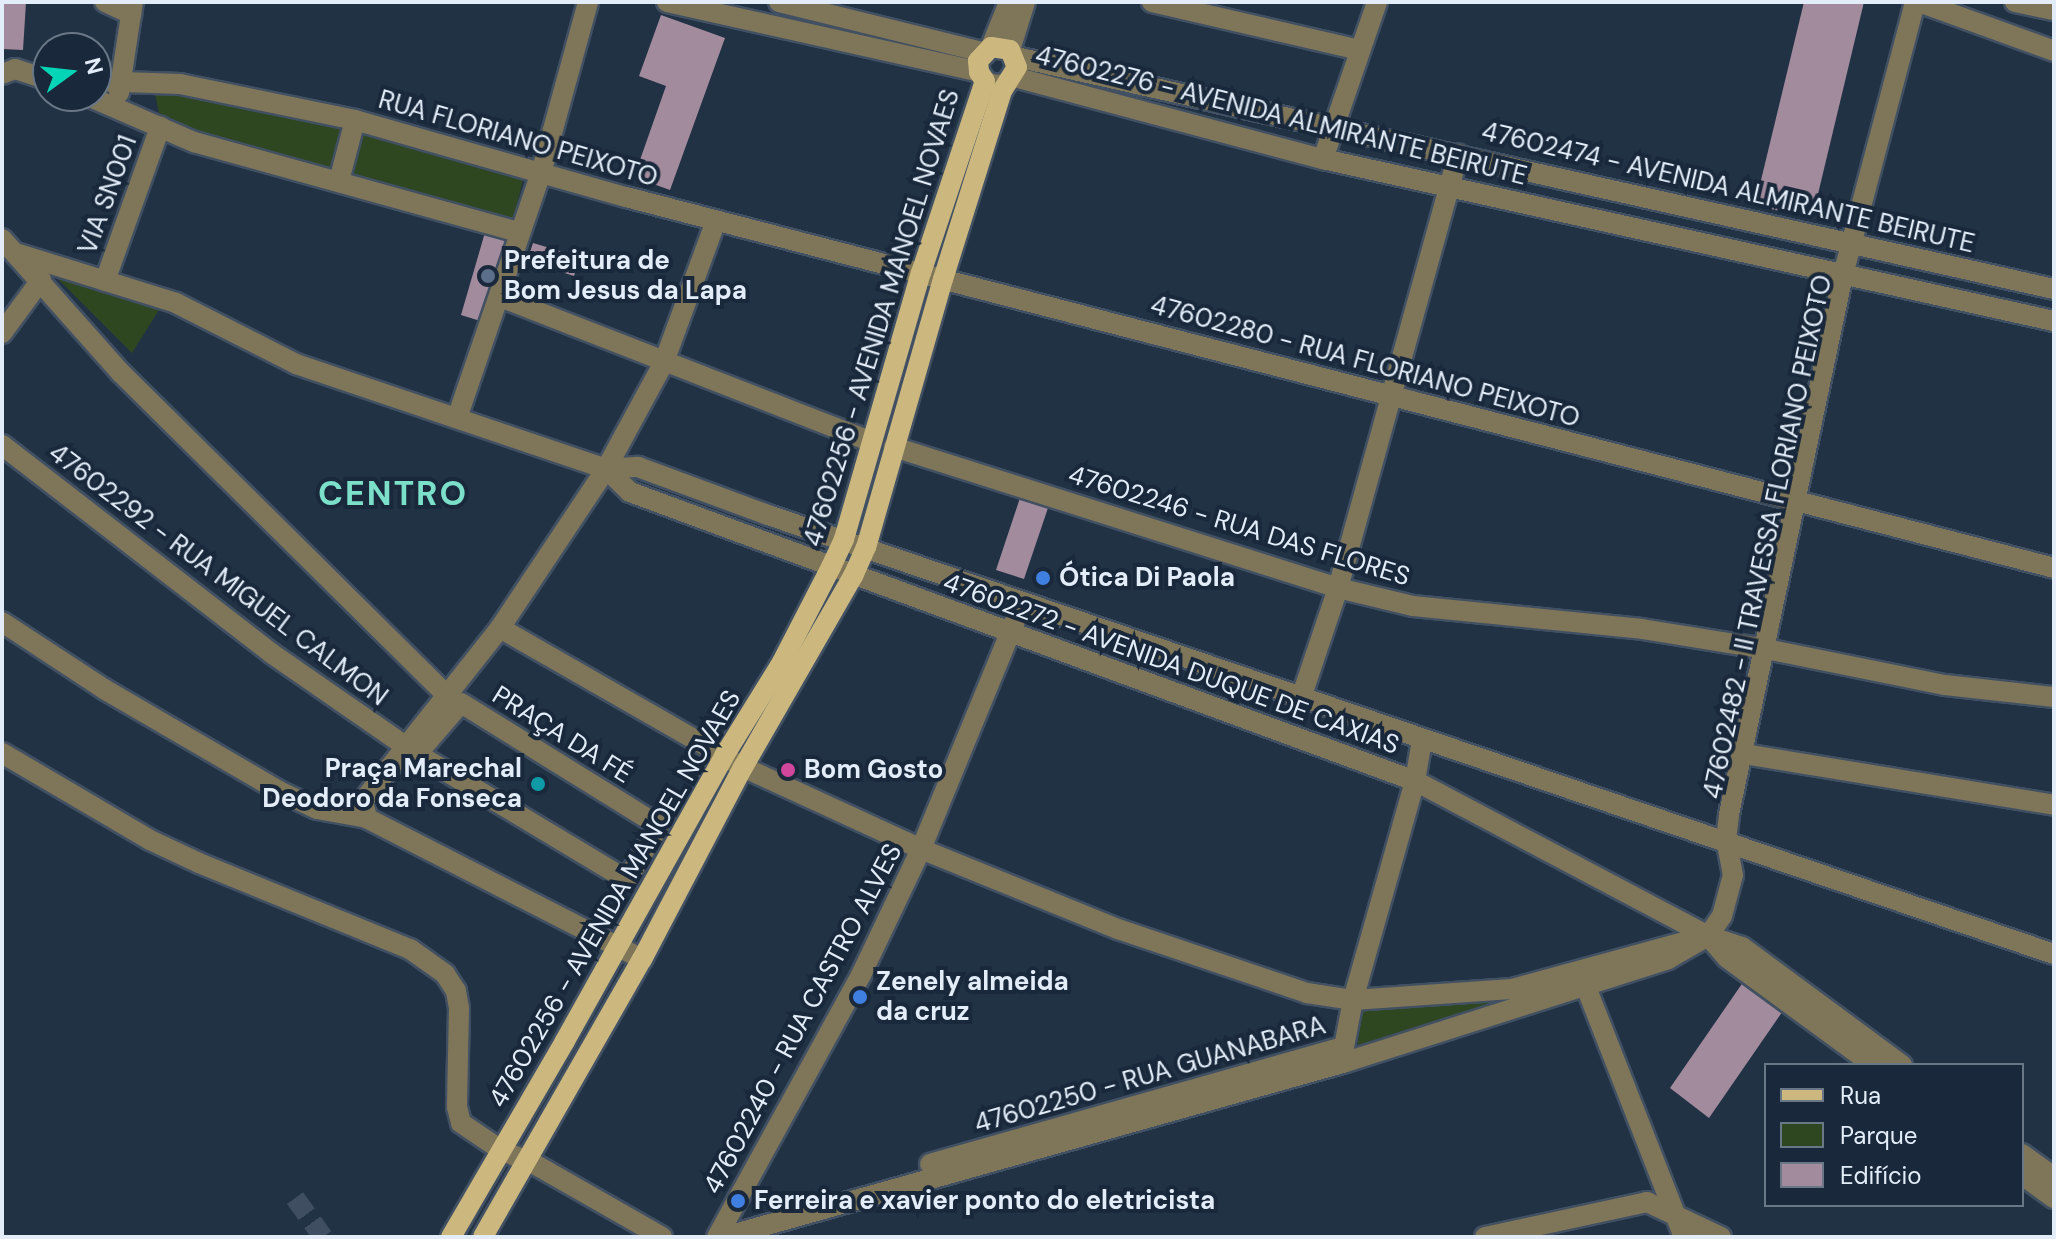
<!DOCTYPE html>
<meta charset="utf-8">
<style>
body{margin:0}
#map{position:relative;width:2056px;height:1239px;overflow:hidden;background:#223245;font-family:"DM Sans",sans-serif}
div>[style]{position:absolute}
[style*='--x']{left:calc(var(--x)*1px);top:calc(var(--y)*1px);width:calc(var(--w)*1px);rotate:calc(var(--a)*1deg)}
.green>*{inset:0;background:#2e4721}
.building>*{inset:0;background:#a38b9e}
.minor-tunnel>*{height:20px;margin-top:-10px;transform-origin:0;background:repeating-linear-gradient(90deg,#3f4e60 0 20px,transparent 0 30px)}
.roads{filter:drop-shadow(2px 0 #415062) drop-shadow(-2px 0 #415062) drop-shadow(0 2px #415062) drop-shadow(0 -2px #415062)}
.minor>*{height:20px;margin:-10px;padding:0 10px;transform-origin:10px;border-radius:10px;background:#7f7559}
.major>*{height:20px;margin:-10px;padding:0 10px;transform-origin:10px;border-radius:10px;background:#ccb87e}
.dots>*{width:22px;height:22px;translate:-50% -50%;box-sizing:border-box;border:4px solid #19283a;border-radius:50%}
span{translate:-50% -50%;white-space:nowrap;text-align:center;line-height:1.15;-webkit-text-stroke:8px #19283a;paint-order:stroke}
.street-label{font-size:26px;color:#e3edfa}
.poi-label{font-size:26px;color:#e3edfa;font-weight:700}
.left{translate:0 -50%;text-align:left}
.right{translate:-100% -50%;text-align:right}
.district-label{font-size:34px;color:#7cdfc9;font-weight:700;letter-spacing:2px}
.frame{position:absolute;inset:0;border:4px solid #e3edfa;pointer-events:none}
.legend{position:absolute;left:1764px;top:1063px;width:260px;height:144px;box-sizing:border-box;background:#19283a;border:2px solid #6a7787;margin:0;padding:10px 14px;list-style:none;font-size:24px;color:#e3edfa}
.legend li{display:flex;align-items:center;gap:16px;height:40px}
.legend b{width:40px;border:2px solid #6a7787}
.north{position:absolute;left:32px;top:32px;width:80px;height:80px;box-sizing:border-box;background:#19283a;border:2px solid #6a7787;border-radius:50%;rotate:75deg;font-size:22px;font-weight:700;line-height:32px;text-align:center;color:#e3edfa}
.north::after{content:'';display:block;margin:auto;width:28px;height:36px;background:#03d5b6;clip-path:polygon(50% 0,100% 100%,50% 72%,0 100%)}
</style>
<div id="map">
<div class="green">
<div style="clip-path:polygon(154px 89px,178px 90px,525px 171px,513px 221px,196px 130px,159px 113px)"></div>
<div style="clip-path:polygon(57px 278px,159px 310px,132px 353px)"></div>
<div style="clip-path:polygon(1502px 998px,1498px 1005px,1357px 1050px,1362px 1008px)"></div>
</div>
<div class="building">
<div style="clip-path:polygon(2px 2px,26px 2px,23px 50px,2px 49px)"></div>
<div style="clip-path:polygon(1804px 2px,1864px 2px,1812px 219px,1755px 205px)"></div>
<div style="clip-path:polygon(661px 15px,725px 38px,670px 190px,634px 177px,666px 86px,639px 76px)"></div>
<div style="clip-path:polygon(486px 229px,515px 237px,490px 324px,461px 315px)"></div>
<div style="clip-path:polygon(533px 243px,580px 257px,574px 276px,527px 261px)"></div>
<div style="clip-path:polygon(1022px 492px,1050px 502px,1024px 579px,996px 570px)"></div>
<div style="clip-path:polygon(1746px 978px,1787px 1005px,1709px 1118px,1670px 1088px)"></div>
</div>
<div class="minor-tunnel">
<div style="--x:295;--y:1198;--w:48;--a:54.3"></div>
</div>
<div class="roads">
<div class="minor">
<div style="--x:105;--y:2;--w:29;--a:25"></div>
<div style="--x:667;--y:2;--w:320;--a:12.6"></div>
<div style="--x:979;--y:72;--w:11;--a:56"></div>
<div style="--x:985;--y:81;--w:10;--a:24"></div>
<div style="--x:994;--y:85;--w:11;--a:-5"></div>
<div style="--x:1005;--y:84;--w:11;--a:-38"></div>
<div style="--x:1014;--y:77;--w:320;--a:14.9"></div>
<div style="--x:1323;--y:159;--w:749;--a:12.5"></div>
<div style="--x:779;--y:2;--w:210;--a:13.8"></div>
<div style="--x:1152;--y:2;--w:213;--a:13"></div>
<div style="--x:1919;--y:2;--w:144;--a:19.9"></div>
<div style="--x:2015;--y:2;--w:40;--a:12"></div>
<div style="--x:991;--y:47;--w:48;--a:-68.2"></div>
<div style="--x:1010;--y:50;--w:50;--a:-72.6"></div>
<div style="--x:1016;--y:57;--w:1064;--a:12.6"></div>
<div style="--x:2;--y:74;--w:14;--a:-21"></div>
<div style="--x:15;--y:69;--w:35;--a:18"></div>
<div style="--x:96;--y:81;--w:84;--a:2"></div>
<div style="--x:180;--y:84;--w:179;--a:11.6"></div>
<div style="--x:355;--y:120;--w:282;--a:15.9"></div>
<div style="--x:626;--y:197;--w:1475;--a:14.56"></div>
<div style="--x:119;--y:93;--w:92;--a:-81.3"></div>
<div style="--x:88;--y:96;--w:116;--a:23.5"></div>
<div style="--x:194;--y:142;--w:337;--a:15.5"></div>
<div style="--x:1323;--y:159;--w:166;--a:-71"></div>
<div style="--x:339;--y:181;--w:63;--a:-75.3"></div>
<div style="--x:2;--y:239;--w:179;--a:48.4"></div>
<div style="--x:121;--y:373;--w:458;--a:44.7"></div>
<div style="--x:19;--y:254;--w:164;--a:17.3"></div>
<div style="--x:176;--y:303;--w:135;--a:26.9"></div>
<div style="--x:296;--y:364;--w:327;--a:18.7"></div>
<div style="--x:105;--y:281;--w:164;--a:-70.3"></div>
<div style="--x:500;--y:297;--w:399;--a:21.3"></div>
<div style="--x:2;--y:333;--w:66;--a:-53.7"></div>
<div style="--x:457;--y:418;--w:259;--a:-71.1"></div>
<div style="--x:541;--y:173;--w:177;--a:-74.6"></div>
<div style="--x:2;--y:445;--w:340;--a:37.7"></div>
<div style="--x:271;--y:653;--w:162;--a:34.7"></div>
<div style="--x:894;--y:447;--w:466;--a:17.6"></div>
<div style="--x:1338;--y:588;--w:77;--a:13.5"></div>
<div style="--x:1413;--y:606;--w:230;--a:5.7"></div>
<div style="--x:1642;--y:629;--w:131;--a:9.2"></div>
<div style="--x:1771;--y:650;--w:177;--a:11.4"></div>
<div style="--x:1945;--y:685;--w:110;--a:6.3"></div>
<div style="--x:2;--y:622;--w:122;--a:33.3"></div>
<div style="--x:104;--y:689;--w:203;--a:30.2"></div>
<div style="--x:279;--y:791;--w:42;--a:25.3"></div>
<div style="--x:317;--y:809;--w:51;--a:10.2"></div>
<div style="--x:500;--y:628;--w:191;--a:-56.3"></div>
<div style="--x:606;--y:469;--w:122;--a:-61.5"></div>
<div style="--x:664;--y:362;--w:150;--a:-69.8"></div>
<div style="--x:1301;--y:698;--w:116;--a:-71.4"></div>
<div style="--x:1338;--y:588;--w:450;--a:-74.5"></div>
<div style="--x:461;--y:703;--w:233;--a:31.8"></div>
<div style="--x:659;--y:826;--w:63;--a:120.7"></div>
<div style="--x:627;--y:880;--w:245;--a:-149"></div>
<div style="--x:417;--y:754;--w:67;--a:-49.2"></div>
<div style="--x:2;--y:753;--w:172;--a:30.4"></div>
<div style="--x:150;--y:840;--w:54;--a:25.1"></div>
<div style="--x:199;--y:863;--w:228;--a:22.2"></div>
<div style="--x:410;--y:949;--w:43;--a:35.5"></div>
<div style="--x:445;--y:974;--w:20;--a:57"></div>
<div style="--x:456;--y:991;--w:17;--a:80"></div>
<div style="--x:459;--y:1008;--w:99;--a:91.2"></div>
<div style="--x:457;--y:1107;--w:16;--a:76"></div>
<div style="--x:461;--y:1123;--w:48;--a:34"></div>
<div style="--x:501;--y:1150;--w:38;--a:23"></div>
<div style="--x:536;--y:1165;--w:145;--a:29.7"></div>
<div style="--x:1744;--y:754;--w:314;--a:9.3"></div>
<div style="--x:1708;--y:936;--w:29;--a:49"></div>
<div style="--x:1727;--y:958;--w:181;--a:36.2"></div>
<div style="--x:642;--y:959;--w:309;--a:-152.9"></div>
<div style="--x:367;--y:818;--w:17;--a:-103"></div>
<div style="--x:363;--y:801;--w:221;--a:-51.6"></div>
<div style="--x:500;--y:628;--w:280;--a:29.8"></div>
<div style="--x:743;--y:767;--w:196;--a:24.7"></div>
<div style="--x:921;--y:849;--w:213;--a:22.1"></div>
<div style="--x:1118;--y:929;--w:200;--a:18.7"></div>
<div style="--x:1307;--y:993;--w:47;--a:8.7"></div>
<div style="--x:1353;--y:1000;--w:228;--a:-74.2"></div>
<div style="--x:1415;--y:781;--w:42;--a:-80.3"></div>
<div style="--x:1586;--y:987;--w:269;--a:68.6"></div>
<div style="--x:1902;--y:1065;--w:199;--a:-143.6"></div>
<div style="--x:1742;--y:947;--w:36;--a:-162"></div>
<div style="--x:1708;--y:936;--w:331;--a:-152.1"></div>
<div style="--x:1415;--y:781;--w:837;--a:-159.79"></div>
<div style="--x:630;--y:492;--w:33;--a:-136"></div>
<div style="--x:606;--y:469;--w:32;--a:-4"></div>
<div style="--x:638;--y:467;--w:139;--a:20.3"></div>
<div style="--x:768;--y:515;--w:1359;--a:18.85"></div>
<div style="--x:2022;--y:1154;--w:39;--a:36"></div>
<div style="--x:930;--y:1164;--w:430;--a:-15.8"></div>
<div style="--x:1344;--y:1047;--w:48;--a:-79.2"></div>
<div style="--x:1353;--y:1000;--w:159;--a:-4"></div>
<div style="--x:1512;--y:989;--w:178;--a:-15.3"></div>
<div style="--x:2022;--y:1175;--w:39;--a:36"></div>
<div style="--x:717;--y:1237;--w:299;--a:-61.2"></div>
<div style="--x:861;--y:975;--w:140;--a:-64.5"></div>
<div style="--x:921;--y:849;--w:267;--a:-67.6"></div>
<div style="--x:724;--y:1237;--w:646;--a:-15.71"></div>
<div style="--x:1346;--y:1062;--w:338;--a:-17.7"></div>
<div style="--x:1668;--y:959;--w:46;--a:-29.9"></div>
<div style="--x:1708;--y:936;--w:24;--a:-55"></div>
<div style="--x:1722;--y:916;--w:42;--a:-75"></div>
<div style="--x:1733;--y:875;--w:36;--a:-101"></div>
<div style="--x:1726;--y:840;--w:26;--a:-83"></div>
<div style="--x:1729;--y:814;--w:551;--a:-78.06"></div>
<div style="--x:1843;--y:275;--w:282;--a:-75.2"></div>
<div style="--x:1485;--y:1237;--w:166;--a:-12.2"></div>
<div style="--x:1647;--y:1202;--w:82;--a:25.3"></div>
</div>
<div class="major">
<div style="--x:451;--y:1237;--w:227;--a:-59.8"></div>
<div style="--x:565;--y:1041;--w:326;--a:-60.8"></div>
<div style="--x:724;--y:756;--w:110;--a:-58.3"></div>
<div style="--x:782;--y:662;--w:107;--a:-62.7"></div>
<div style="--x:831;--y:567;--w:31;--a:-65"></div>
<div style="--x:844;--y:539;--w:277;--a:-73.9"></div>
<div style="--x:921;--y:273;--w:202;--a:-71.6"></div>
<div style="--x:985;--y:81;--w:11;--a:-124"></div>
<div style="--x:979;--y:72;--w:11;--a:-95"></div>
<div style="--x:978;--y:61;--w:19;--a:-47"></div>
<div style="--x:991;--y:47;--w:19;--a:9"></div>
<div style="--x:1010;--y:50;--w:18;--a:68"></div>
<div style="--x:1017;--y:67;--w:28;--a:122"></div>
<div style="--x:1002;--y:91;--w:197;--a:107.4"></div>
<div style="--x:943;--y:279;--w:279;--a:106"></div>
<div style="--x:866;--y:547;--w:32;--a:114"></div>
<div style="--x:853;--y:576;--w:220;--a:119.9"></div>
<div style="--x:743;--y:767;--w:217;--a:117.7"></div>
<div style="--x:642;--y:959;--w:320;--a:119.8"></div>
</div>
</div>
<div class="dots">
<div style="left:488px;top:276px;background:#5c6f8a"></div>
<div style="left:1043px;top:578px;background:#3f7fe0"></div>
<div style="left:788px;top:770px;background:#d1479c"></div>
<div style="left:538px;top:784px;background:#0f9aa8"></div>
<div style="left:860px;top:997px;background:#3f7fe0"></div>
<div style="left:738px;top:1201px;background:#3f7fe0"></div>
</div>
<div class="street-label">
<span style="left:1281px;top:116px;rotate:14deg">47602276 - AVENIDA ALMIRANTE BEIRUTE</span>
<span style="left:518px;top:139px;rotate:16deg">RUA FLORIANO PEIXOTO</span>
<span style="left:1728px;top:188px;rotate:13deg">47602474 - AVENIDA ALMIRANTE BEIRUTE</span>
<span style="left:108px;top:195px;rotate:-70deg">VIA SN001</span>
<span style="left:882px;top:318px;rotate:-73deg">47602256 - AVENIDA MANOEL NOVAES</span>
<span style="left:1365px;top:362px;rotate:15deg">47602280 - RUA FLORIANO PEIXOTO</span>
<span style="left:1239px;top:526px;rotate:17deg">47602246 - RUA DAS FLORES</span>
<span style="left:1768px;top:537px;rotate:-78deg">47602482 - II TRAVESSA FLORIANO PEIXOTO</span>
<span style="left:218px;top:575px;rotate:37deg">47602292 - RUA MIGUEL CALMON</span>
<span style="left:1171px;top:664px;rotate:20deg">47602272 - AVENIDA DUQUE DE CAXIAS</span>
<span style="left:562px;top:735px;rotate:32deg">PRAÇA DA FÉ</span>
<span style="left:615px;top:899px;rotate:-60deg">47602256 - AVENIDA MANOEL NOVAES</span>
<span style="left:803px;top:1019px;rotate:-62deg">47602240 - RUA CASTRO ALVES</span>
<span style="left:1150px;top:1075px;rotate:-16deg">47602250 - RUA GUANABARA</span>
</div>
<div class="poi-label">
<span class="left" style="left:504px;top:276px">Prefeitura de<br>Bom Jesus da Lapa</span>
<span class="left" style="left:1059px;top:578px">Ótica Di Paola</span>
<span class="right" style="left:522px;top:784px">Praça Marechal<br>Deodoro da Fonseca</span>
<span class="left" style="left:804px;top:770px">Bom Gosto</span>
<span class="left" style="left:876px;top:997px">Zenely almeida<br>da cruz</span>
<span class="left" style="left:754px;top:1201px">Ferreira e xavier ponto do eletricista</span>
</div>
<div class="district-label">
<span style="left:393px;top:494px">CENTRO</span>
</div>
<div class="frame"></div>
<ul class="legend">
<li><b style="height:10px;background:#ccb87e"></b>Rua</li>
<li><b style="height:22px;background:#2e4721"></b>Parque</li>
<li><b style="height:22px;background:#a38b9e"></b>Edifício</li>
</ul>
<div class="north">N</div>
</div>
